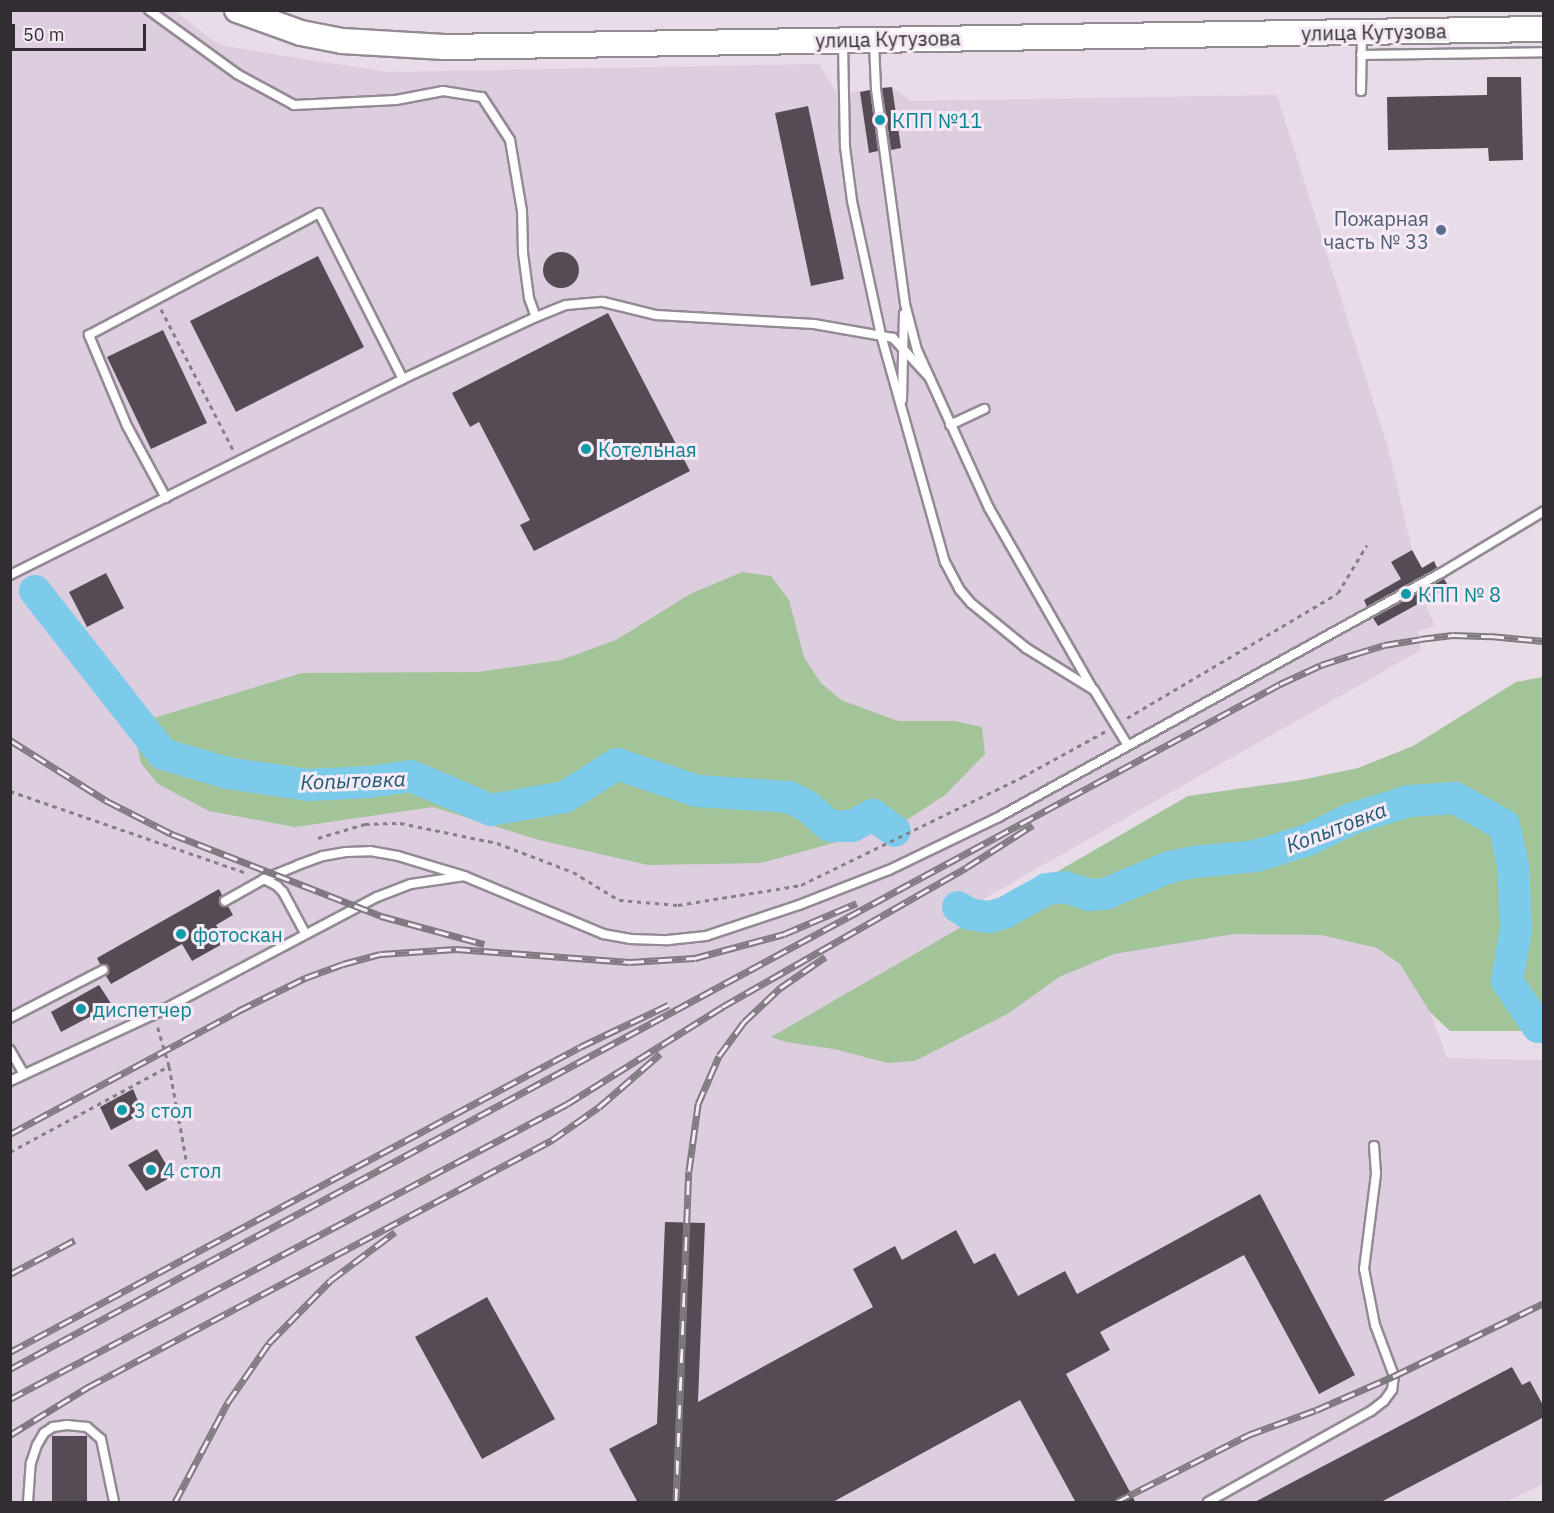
<!DOCTYPE html>
<meta charset="utf-8">
<style>
body{margin:0}
#map{position:relative;width:1554px;height:1513px;overflow:hidden;background:#e7dce8;font-family:"IBM Plex Sans",sans-serif}
div>[style]{position:absolute}
[style*='--x']{left:calc(var(--x)*1px);top:calc(var(--y)*1px);width:calc(var(--w)*1px);rotate:calc(var(--a)*1deg)}
.built>*{inset:0;background:#ddcedf}
.green>*{inset:0;background:#a3c399}
.river>*{height:32px;margin:-16px;padding:0 16px;transform-origin:16px;border-radius:16px;background:#7dcbea}
.building>*{inset:0;background:#544b54}
.round{border-radius:50%}
.path>*{height:3px;margin-top:-1.5px;transform-origin:0;background:repeating-linear-gradient(90deg,#867f87 0 4.5px,transparent 0 9px)}
.roads{filter:drop-shadow(2px 0 #948a95) drop-shadow(-2px 0 #948a95) drop-shadow(0 2px #948a95) drop-shadow(0 -2px #948a95)}
.lane>*{height:8px;margin:-4px;padding:0 4px;transform-origin:4px;border-radius:4px;background:#fff}
.secondary>*{height:24px;margin:-12px;padding:0 12px;transform-origin:12px;border-radius:12px;background:#fff}
.rail>*{height:7px;margin-top:-3.5px;transform-origin:0;background:repeating-linear-gradient(90deg,#f4e9f5 0 14px,#807981 0 28px);box-sizing:border-box;border-block:2px solid #807981}
.dots>*{width:16px;height:16px;translate:-50% -50%;box-sizing:border-box;border:3px solid #f4e9f5;border-radius:50%}
span{translate:-50% -50%;white-space:nowrap;text-align:center;line-height:1.15;-webkit-text-stroke:6px #f4e9f5;paint-order:stroke}
.street-label{font-size:20px;color:#312d32}
.culture-label{font-size:20px;color:#0d838f}
.left{translate:0 -50%;text-align:left}
.service-label{font-size:20px;color:#4e5e75}
.right{translate:-100% -50%;text-align:right}
.water-label{font-size:21px;color:#1b5a70;font-style:italic}
.frame{position:absolute;inset:0;border:12px solid #312d32;pointer-events:none}
.scale{position:absolute;left:12px;top:24px;width:134px;height:27px;box-sizing:border-box;border:3px solid #312d32;border-top:0;padding-left:8px;font-size:18px;line-height:21px;white-space:nowrap;color:#312d32;-webkit-text-stroke:4px #f4e9f5;paint-order:stroke}
</style>
<div id="map">
<div class="built">
<div style="clip-path:polygon(10px 11px,175px 11px,214px 41px,225px 46px,386px 72px,819px 64px,837px 94px,892px 87px,911px 101px,1277px 95px,1389px 451px,1412px 550px,1422px 568px,1434px 561px,1449px 587px,1424px 601px,1435px 626px,1418px 631px,1421px 650px,973px 905px,1383px 885px,1447px 1058px,1543px 1060px,1543px 1484px,1506px 1502px,11px 1502px)"></div>
</div>
<div class="green">
<div style="clip-path:polygon(742px 572px,771px 576px,789px 600px,804px 657px,820px 682px,841px 700px,898px 721px,955px 721px,982px 727px,985px 754px,945px 795px,899px 825px,761px 863px,648px 865px,539px 840px,433px 807px,295px 827px,209px 811px,158px 784px,141px 763px,134px 734px,157px 717px,302px 673px,478px 672px,561px 660px,616px 640px,690px 594px)"></div>
<div style="clip-path:polygon(1543px 677px,1543px 1031px,1450px 1031px,1430px 1012px,1400px 964px,1377px 948px,1321px 935px,1234px 934px,1114px 954px,1059px 977px,1009px 1013px,915px 1061px,888px 1063px,834px 1049px,786px 1042px,771px 1037px,1188px 796px,1301px 780px,1358px 768px,1413px 746px,1516px 682px)"></div>
</div>
<div class="river">
<div style="--x:35;--y:591;--w:207;--a:51.9"></div>
<div style="--x:163;--y:754;--w:67;--a:16.5"></div>
<div style="--x:227;--y:773;--w:81;--a:8.5"></div>
<div style="--x:307;--y:785;--w:62;--a:-2.8"></div>
<div style="--x:369;--y:782;--w:42;--a:-8.1"></div>
<div style="--x:411;--y:776;--w:87;--a:23"></div>
<div style="--x:491;--y:810;--w:75;--a:-10"></div>
<div style="--x:565;--y:797;--w:62;--a:-32.4"></div>
<div style="--x:617;--y:764;--w:84;--a:18.6"></div>
<div style="--x:697;--y:791;--w:92;--a:3.7"></div>
<div style="--x:789;--y:797;--w:20;--a:27"></div>
<div style="--x:807;--y:806;--w:30;--a:41"></div>
<div style="--x:830;--y:826;--w:22;--a:0"></div>
<div style="--x:852;--y:826;--w:24;--a:-28"></div>
<div style="--x:873;--y:815;--w:27;--a:36"></div>
<div style="--x:958;--y:907;--w:13;--a:32"></div>
<div style="--x:969;--y:914;--w:20;--a:9"></div>
<div style="--x:989;--y:917;--w:16;--a:-15"></div>
<div style="--x:1004;--y:913;--w:49;--a:-29.2"></div>
<div style="--x:1047;--y:889;--w:18;--a:-6"></div>
<div style="--x:1065;--y:887;--w:25;--a:18"></div>
<div style="--x:1089;--y:895;--w:16;--a:-4"></div>
<div style="--x:1105;--y:894;--w:70;--a:-22.6"></div>
<div style="--x:1170;--y:867;--w:25;--a:-12"></div>
<div style="--x:1194;--y:862;--w:62;--a:-5.5"></div>
<div style="--x:1256;--y:856;--w:54;--a:-17.1"></div>
<div style="--x:1308;--y:840;--w:48;--a:-26"></div>
<div style="--x:1351;--y:819;--w:61;--a:-17.2"></div>
<div style="--x:1409;--y:801;--w:46;--a:-3.7"></div>
<div style="--x:1455;--y:798;--w:56;--a:28.9"></div>
<div style="--x:1504;--y:825;--w:41;--a:77.3"></div>
<div style="--x:1513;--y:865;--w:64;--a:87.3"></div>
<div style="--x:1516;--y:929;--w:53;--a:99.8"></div>
<div style="--x:1507;--y:981;--w:55;--a:56"></div>
<div style="--x:1538;--y:1027;--w:6;--a:0"></div>
</div>
<div class="building">
<div style="clip-path:polygon(1487px 77px,1521px 77px,1523px 160px,1489px 161px,1488px 148px,1388px 150px,1387px 97px,1487px 95px)"></div>
<div style="clip-path:polygon(892px 87px,901px 148px,891px 150px,882px 88px)"></div>
<div style="clip-path:polygon(870px 90px,878px 151px,869px 153px,860px 92px)"></div>
<div style="clip-path:polygon(808px 106px,844px 279px,811px 286px,775px 113px)"></div>
<div class="round" style="left:543px;top:252px;width:36px;height:36px"></div>
<div style="clip-path:polygon(318px 256px,364px 347px,236px 412px,190px 321px)"></div>
<div style="clip-path:polygon(608px 313px,690px 471px,534px 551px,520px 525px,530px 520px,479px 422px,470px 427px,452px 393px)"></div>
<div style="clip-path:polygon(163px 330px,207px 423px,151px 449px,107px 357px)"></div>
<div style="clip-path:polygon(1412px 550px,1422px 568px,1434px 561px,1437px 568px,1367px 607px,1364px 600px,1401px 579px,1391px 562px)"></div>
<div style="clip-path:polygon(106px 573px,124px 608px,87px 627px,69px 592px)"></div>
<div style="clip-path:polygon(1444px 579px,1449px 587px,1378px 626px,1373px 618px)"></div>
<div style="clip-path:polygon(219px 889px,222px 895px,220px 905px,228px 906px,233px 915px,216px 925px,226px 942px,192px 961px,182px 944px,111px 984px,106px 976px,108px 967px,100px 964px,97px 958px)"></div>
<div style="clip-path:polygon(99px 985px,112px 1005px,61px 1032px,51px 1012px)"></div>
<div style="clip-path:polygon(133px 1089px,143px 1113px,111px 1130px,100px 1107px)"></div>
<div style="clip-path:polygon(157px 1149px,173px 1176px,146px 1191px,128px 1165px)"></div>
<div style="clip-path:polygon(1260px 1194px,1355px 1375px,1319px 1394px,1244px 1255px,1100px 1332px,1110px 1350px,1066px 1374px,1136px 1503px,1076px 1503px,1020px 1400px,831px 1503px,638px 1503px,609px 1449px,657px 1424px,665px 1222px,705px 1223px,698px 1402px,873px 1307px,853px 1269px,895px 1246px,902px 1260px,956px 1230px,974px 1264px,995px 1253px,1018px 1296px,1065px 1271px,1077px 1294px)"></div>
<div style="clip-path:polygon(487px 1297px,555px 1419px,482px 1459px,415px 1337px)"></div>
<div style="clip-path:polygon(1512px 1367px,1522px 1385px,1530px 1381px,1544px 1407px,1544px 1417px,1379px 1503px,1253px 1503px)"></div>
<div style="clip-path:polygon(52px 1436px,87px 1436px,87px 1503px,52px 1503px)"></div>
</div>
<div class="path">
<div style="--x:161;--y:309;--w:158;--a:62.9"></div>
<div style="--x:1127;--y:718;--w:245;--a:-30.6"></div>
<div style="--x:1338;--y:593;--w:56;--a:-58.9"></div>
<div style="--x:10;--y:791;--w:251;--a:19.1"></div>
<div style="--x:318;--y:838;--w:49;--a:-16.6"></div>
<div style="--x:365;--y:824;--w:35;--a:-2"></div>
<div style="--x:400;--y:823;--w:99;--a:11.7"></div>
<div style="--x:497;--y:843;--w:81;--a:20.9"></div>
<div style="--x:573;--y:872;--w:54;--a:31.3"></div>
<div style="--x:619;--y:900;--w:59;--a:4.8"></div>
<div style="--x:678;--y:905;--w:125;--a:-9.2"></div>
<div style="--x:801;--y:885;--w:246;--a:-26"></div>
<div style="--x:1022;--y:777;--w:96;--a:-28.7"></div>
<div style="--x:169;--y:1066;--w:111;--a:79.6"></div>
<div style="--x:10;--y:1152;--w:181;--a:-28.4"></div>
<div style="--x:169;--y:1066;--w:43;--a:-106.3"></div>
</div>
<div class="roads">
<div class="lane">
<div style="--x:149;--y:10;--w:109;--a:36"></div>
<div style="--x:237;--y:74;--w:65;--a:28.5"></div>
<div style="--x:294;--y:105;--w:102;--a:-2.8"></div>
<div style="--x:396;--y:100;--w:48;--a:-10.8"></div>
<div style="--x:443;--y:91;--w:39;--a:9"></div>
<div style="--x:482;--y:97;--w:51;--a:56.9"></div>
<div style="--x:510;--y:140;--w:72;--a:80.4"></div>
<div style="--x:522;--y:211;--w:42;--a:88.6"></div>
<div style="--x:523;--y:253;--w:45;--a:82.4"></div>
<div style="--x:529;--y:298;--w:20;--a:70"></div>
<div style="--x:536;--y:317;--w:32;--a:-22"></div>
<div style="--x:566;--y:305;--w:37;--a:-5"></div>
<div style="--x:603;--y:302;--w:55;--a:13.8"></div>
<div style="--x:656;--y:315;--w:158;--a:3.3"></div>
<div style="--x:814;--y:324;--w:80;--a:10"></div>
<div style="--x:893;--y:338;--w:53;--a:47.3"></div>
<div style="--x:843;--y:43;--w:104;--a:88.9"></div>
<div style="--x:845;--y:147;--w:54;--a:82.6"></div>
<div style="--x:852;--y:201;--w:137;--a:77.8"></div>
<div style="--x:881;--y:335;--w:236;--a:74.3"></div>
<div style="--x:945;--y:562;--w:32;--a:62"></div>
<div style="--x:960;--y:590;--w:17;--a:50"></div>
<div style="--x:971;--y:603;--w:71;--a:39.3"></div>
<div style="--x:1026;--y:648;--w:80;--a:31.7"></div>
<div style="--x:1094;--y:690;--w:63;--a:58.6"></div>
<div style="--x:874;--y:43;--w:46;--a:87.5"></div>
<div style="--x:876;--y:89;--w:217;--a:82.3"></div>
<div style="--x:905;--y:304;--w:48;--a:75.4"></div>
<div style="--x:917;--y:350;--w:174;--a:65.5"></div>
<div style="--x:989;--y:508;--w:207;--a:60.2"></div>
<div style="--x:1361;--y:55;--w:183;--a:-0.9"></div>
<div style="--x:1361;--y:91;--w:56;--a:-89"></div>
<div style="--x:902;--y:400;--w:86;--a:-88.7"></div>
<div style="--x:950;--y:425;--w:38;--a:-25"></div>
<div style="--x:166;--y:498;--w:82;--a:-118.4"></div>
<div style="--x:127;--y:426;--w:99;--a:-112.7"></div>
<div style="--x:89;--y:335;--w:260;--a:-27.9"></div>
<div style="--x:319;--y:213;--w:186;--a:63.2"></div>
<div style="--x:10;--y:575;--w:439;--a:-26.5"></div>
<div style="--x:403;--y:379;--w:147;--a:-25"></div>
<div style="--x:264;--y:879;--w:15;--a:28"></div>
<div style="--x:277;--y:886;--w:8;--a:45"></div>
<div style="--x:283;--y:892;--w:47;--a:61.8"></div>
<div style="--x:225;--y:901;--w:45;--a:-29.4"></div>
<div style="--x:264;--y:879;--w:37;--a:-22"></div>
<div style="--x:298;--y:865;--w:27;--a:-20"></div>
<div style="--x:323;--y:856;--w:23;--a:-10"></div>
<div style="--x:346;--y:852;--w:24;--a:-2"></div>
<div style="--x:370;--y:851;--w:28;--a:10"></div>
<div style="--x:398;--y:856;--w:66;--a:16.8"></div>
<div style="--x:10;--y:1018;--w:105;--a:-27.3"></div>
<div style="--x:10;--y:1050;--w:28;--a:60"></div>
<div style="--x:10;--y:1081;--w:157;--a:-24.8"></div>
<div style="--x:153;--y:1015;--w:253;--a:-27.8"></div>
<div style="--x:377;--y:897;--w:36;--a:-21"></div>
<div style="--x:411;--y:884;--w:54;--a:-8.6"></div>
<div style="--x:464;--y:876;--w:151;--a:22.6"></div>
<div style="--x:603;--y:934;--w:27;--a:10"></div>
<div style="--x:630;--y:939;--w:38;--a:2"></div>
<div style="--x:668;--y:940;--w:38;--a:-6"></div>
<div style="--x:706;--y:936;--w:98;--a:-18.4"></div>
<div style="--x:799;--y:905;--w:97;--a:-21.3"></div>
<div style="--x:889;--y:870;--w:120;--a:-25.7"></div>
<div style="--x:997;--y:818;--w:507;--a:-28.89"></div>
<div style="--x:1441;--y:573;--w:120;--a:-31"></div>
<div style="--x:28;--y:1502;--w:39;--a:-86"></div>
<div style="--x:31;--y:1463;--w:19;--a:-72"></div>
<div style="--x:37;--y:1445;--w:14;--a:-60"></div>
<div style="--x:44;--y:1433;--w:11;--a:-34"></div>
<div style="--x:53;--y:1427;--w:14;--a:-8"></div>
<div style="--x:67;--y:1425;--w:20;--a:6"></div>
<div style="--x:87;--y:1427;--w:18;--a:41"></div>
<div style="--x:101;--y:1439;--w:64;--a:78.3"></div>
<div style="--x:1208;--y:1502;--w:187;--a:-29.2"></div>
<div style="--x:1371;--y:1411;--w:16;--a:-38"></div>
<div style="--x:1384;--y:1401;--w:14;--a:-54"></div>
<div style="--x:1392;--y:1390;--w:14;--a:-82"></div>
<div style="--x:1394;--y:1376;--w:54;--a:-110.4"></div>
<div style="--x:1375;--y:1325;--w:57;--a:-101.1"></div>
<div style="--x:1364;--y:1269;--w:96;--a:-82.8"></div>
<div style="--x:1376;--y:1174;--w:28;--a:-94"></div>
</div>
<div class="secondary">
<div style="--x:237;--y:10;--w:68;--a:19.8"></div>
<div style="--x:301;--y:33;--w:42;--a:11"></div>
<div style="--x:342;--y:41;--w:102;--a:3.4"></div>
<div style="--x:444;--y:47;--w:1100;--a:-0.94"></div>
</div>
</div>
<div class="rail">
<div style="--x:10;--y:740;--w:115;--a:32.2"></div>
<div style="--x:107;--y:801;--w:73;--a:26.9"></div>
<div style="--x:172;--y:834;--w:225;--a:21.4"></div>
<div style="--x:381;--y:916;--w:107;--a:15.2"></div>
<div style="--x:10;--y:1134;--w:259;--a:-28.3"></div>
<div style="--x:238;--y:1011;--w:75;--a:-26.2"></div>
<div style="--x:305;--y:978;--w:40;--a:-20.2"></div>
<div style="--x:343;--y:964;--w:39;--a:-15"></div>
<div style="--x:381;--y:954;--w:75;--a:-3.8"></div>
<div style="--x:456;--y:949;--w:174;--a:4.3"></div>
<div style="--x:630;--y:962;--w:65;--a:-3.5"></div>
<div style="--x:695;--y:958;--w:92;--a:-15.1"></div>
<div style="--x:784;--y:934;--w:79;--a:-23"></div>
<div style="--x:10;--y:1274;--w:73;--a:-27.6"></div>
<div style="--x:10;--y:1352;--w:646;--a:-28.15"></div>
<div style="--x:580;--y:1047;--w:98;--a:-25.5"></div>
<div style="--x:10;--y:1369;--w:1443;--a:-28.34"></div>
<div style="--x:1280;--y:684;--w:45;--a:-24.9"></div>
<div style="--x:1321;--y:665;--w:36;--a:-18"></div>
<div style="--x:1355;--y:654;--w:30;--a:-17"></div>
<div style="--x:1384;--y:645;--w:36;--a:-9"></div>
<div style="--x:1420;--y:639;--w:33;--a:-7"></div>
<div style="--x:1453;--y:635;--w:37;--a:2"></div>
<div style="--x:1490;--y:636;--w:54;--a:5.3"></div>
<div style="--x:10;--y:1399;--w:630;--a:-27.91"></div>
<div style="--x:567;--y:1104;--w:183;--a:-32"></div>
<div style="--x:722;--y:1007;--w:282;--a:-29.7"></div>
<div style="--x:967;--y:867;--w:78;--a:-32.5"></div>
<div style="--x:10;--y:1435;--w:92;--a:-31.6"></div>
<div style="--x:88;--y:1387;--w:526;--a:-28.03"></div>
<div style="--x:552;--y:1140;--w:57;--a:-35.1"></div>
<div style="--x:599;--y:1107;--w:81;--a:-41"></div>
<div style="--x:175;--y:1502;--w:113;--a:-62.1"></div>
<div style="--x:228;--y:1402;--w:72;--a:-55.2"></div>
<div style="--x:269;--y:1343;--w:88;--a:-45.5"></div>
<div style="--x:331;--y:1280;--w:80;--a:-36.9"></div>
<div style="--x:676;--y:1502;--w:331;--a:-87.8"></div>
<div style="--x:689;--y:1171;--w:68;--a:-82.3"></div>
<div style="--x:698;--y:1104;--w:52;--a:-66.4"></div>
<div style="--x:719;--y:1056;--w:42;--a:-53.7"></div>
<div style="--x:744;--y:1022;--w:50;--a:-43.4"></div>
<div style="--x:780;--y:988;--w:55;--a:-34.6"></div>
<div style="--x:1116;--y:1502;--w:148;--a:-26.9"></div>
<div style="--x:1248;--y:1435;--w:72;--a:-20.2"></div>
<div style="--x:1316;--y:1410;--w:85;--a:-23.6"></div>
<div style="--x:1394;--y:1376;--w:167;--a:-26"></div>
</div>
<div class="dots">
<div style="left:880px;top:120px;background:#0f9aa8"></div>
<div style="left:1441px;top:230px;background:#5c6f8a"></div>
<div style="left:586px;top:449px;background:#0f9aa8"></div>
<div style="left:1406px;top:594px;background:#0f9aa8"></div>
<div style="left:181px;top:934px;background:#0f9aa8"></div>
<div style="left:81px;top:1009px;background:#0f9aa8"></div>
<div style="left:122px;top:1110px;background:#0f9aa8"></div>
<div style="left:151px;top:1170px;background:#0f9aa8"></div>
</div>
<div class="street-label">
<span style="left:1374px;top:32px;rotate:-1deg">улица Кутузова</span>
<span style="left:888px;top:39px;rotate:-1deg">улица Кутузова</span>
</div>
<div class="culture-label">
<span class="left" style="left:892px;top:120px">КПП №11</span>
<span class="left" style="left:598px;top:449px">Котельная</span>
<span class="left" style="left:1418px;top:594px">КПП № 8</span>
<span class="left" style="left:193px;top:934px">фотоскан</span>
<span class="left" style="left:93px;top:1009px">диспетчер</span>
<span class="left" style="left:134px;top:1110px">3 стол</span>
<span class="left" style="left:163px;top:1170px">4 стол</span>
</div>
<div class="service-label">
<span class="right" style="left:1429px;top:230px">Пожарная<br>часть № 33</span>
</div>
<div class="water-label">
<span style="left:353px;top:780px;rotate:-2deg">Копытовка</span>
<span style="left:1336px;top:827px;rotate:-21deg">Копытовка</span>
</div>
<div class="frame"></div>
<div class="scale">50 m</div>
</div>
